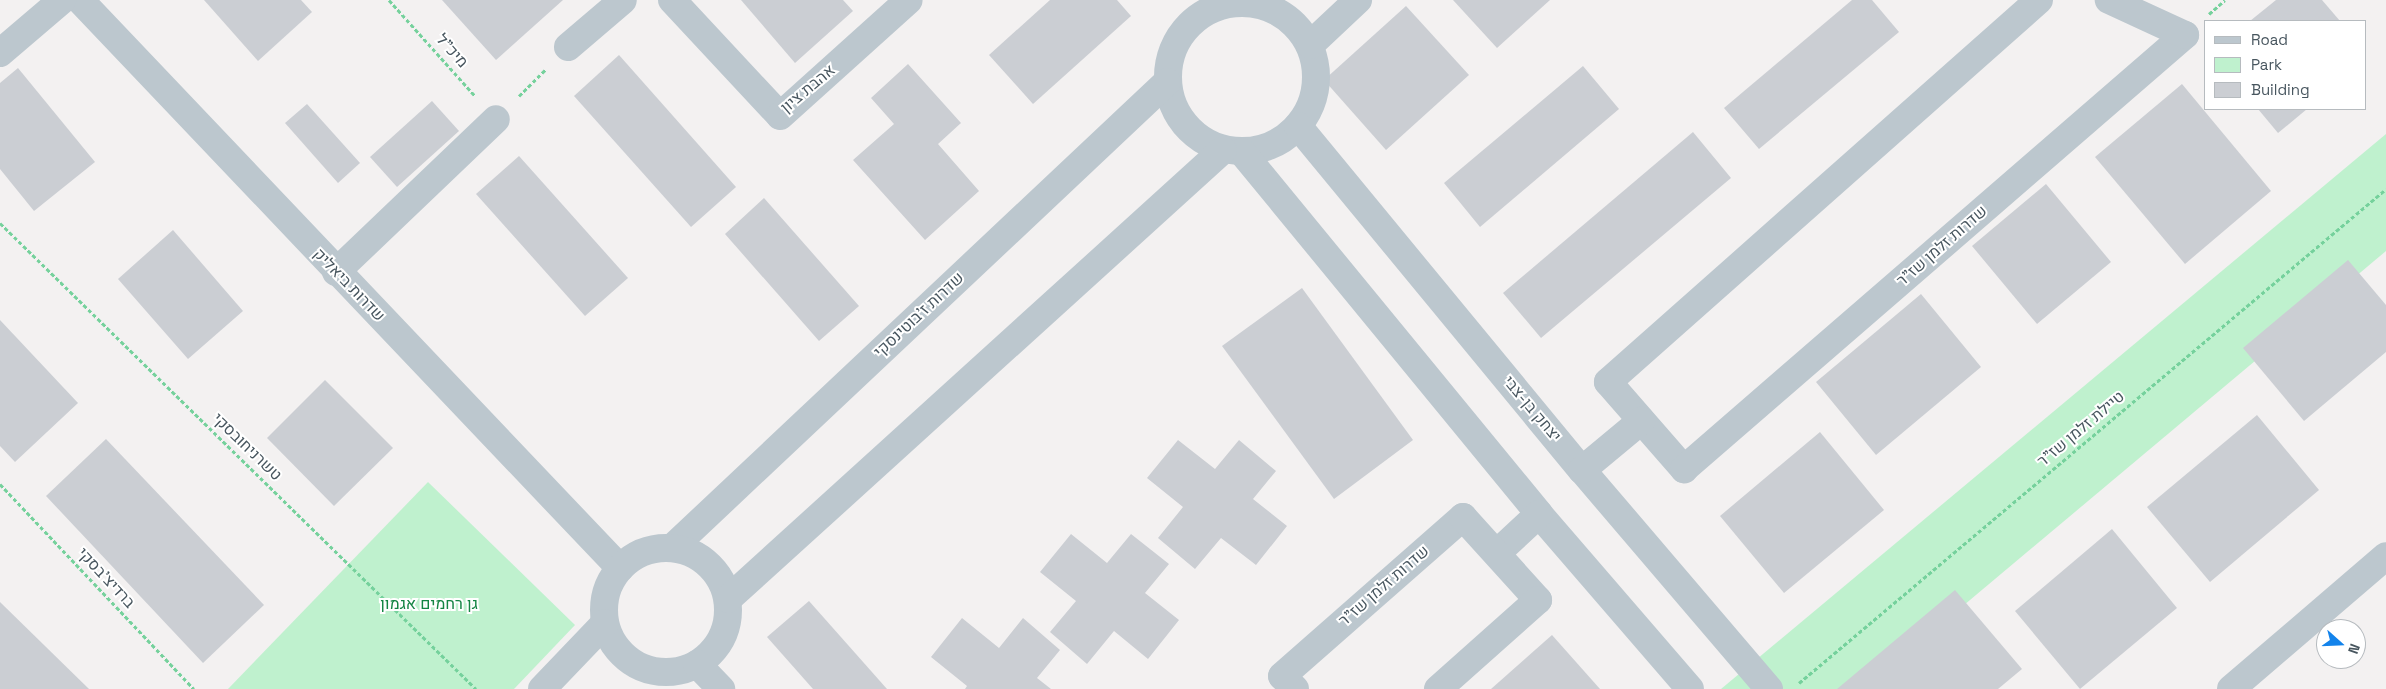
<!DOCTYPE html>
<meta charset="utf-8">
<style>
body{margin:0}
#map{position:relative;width:2386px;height:689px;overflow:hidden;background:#f3f1f1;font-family:"Space Grotesk",Heebo,sans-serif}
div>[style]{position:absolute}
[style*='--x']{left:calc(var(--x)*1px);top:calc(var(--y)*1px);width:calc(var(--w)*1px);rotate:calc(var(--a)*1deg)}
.green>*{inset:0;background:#bff1ce}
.building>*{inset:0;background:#cbced3}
.path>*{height:3px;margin-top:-1.5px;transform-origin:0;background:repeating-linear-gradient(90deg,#75d19c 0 4px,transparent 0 6.5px)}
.minor>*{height:28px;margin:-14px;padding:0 14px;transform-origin:14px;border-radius:14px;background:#bcc7ce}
.minor>.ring{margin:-14px;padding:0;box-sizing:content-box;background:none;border:28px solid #bcc7ce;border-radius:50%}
span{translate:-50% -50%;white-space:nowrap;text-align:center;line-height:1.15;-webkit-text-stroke:4px #fff;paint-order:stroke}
.street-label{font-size:16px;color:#48565f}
.park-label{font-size:16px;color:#148543}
.legend{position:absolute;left:2204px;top:20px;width:162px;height:90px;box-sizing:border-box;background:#fff;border:1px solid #b6bbbf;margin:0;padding:6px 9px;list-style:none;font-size:15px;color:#48565f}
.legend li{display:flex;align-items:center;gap:10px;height:25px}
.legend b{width:25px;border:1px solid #b6bbbf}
.north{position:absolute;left:2316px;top:619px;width:50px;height:50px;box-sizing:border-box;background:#fff;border:1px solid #b6bbbf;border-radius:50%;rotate:110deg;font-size:14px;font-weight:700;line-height:20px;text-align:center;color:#48565f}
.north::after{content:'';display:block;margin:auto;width:18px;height:22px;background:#1383eb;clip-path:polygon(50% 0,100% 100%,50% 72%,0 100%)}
</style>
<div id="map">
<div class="green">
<div style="clip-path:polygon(2386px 134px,2386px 251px,1864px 689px,1721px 689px)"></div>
<div style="clip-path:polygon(428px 482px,575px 625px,514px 689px,228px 689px)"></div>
</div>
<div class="building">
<div style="clip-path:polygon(204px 0,301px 0,312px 12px,258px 61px)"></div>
<div style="clip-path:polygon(442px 0,563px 0,496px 60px)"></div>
<div style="clip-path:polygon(741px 0,843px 0,853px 11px,795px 63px)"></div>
<div style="clip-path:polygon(1050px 0,1117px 0,1131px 16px,1033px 104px,989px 55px)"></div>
<div style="clip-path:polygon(1453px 0,1550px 0,1497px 48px)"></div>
<div style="clip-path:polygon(1852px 0,1872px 0,1899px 32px,1759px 149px,1724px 108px)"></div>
<div style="clip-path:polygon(2276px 0,2322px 0,2340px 21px,2250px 21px)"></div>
<div style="clip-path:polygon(1406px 6px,1469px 75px,1386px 150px,1324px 80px)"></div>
<div style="clip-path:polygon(619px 55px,736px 187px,691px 227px,574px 96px)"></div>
<div style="clip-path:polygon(908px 64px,961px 123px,938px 144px,979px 191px,925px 240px,853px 160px,894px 124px,871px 98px)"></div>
<div style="clip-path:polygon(1583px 66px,1619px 109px,1480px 227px,1444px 183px)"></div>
<div style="clip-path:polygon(18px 68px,95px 162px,34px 211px,0 169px,0 83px)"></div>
<div style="clip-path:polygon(2182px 84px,2271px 191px,2185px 264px,2095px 157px)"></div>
<div style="clip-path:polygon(432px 101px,459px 131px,397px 187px,370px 157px)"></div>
<div style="clip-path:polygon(307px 104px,360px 163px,338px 183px,285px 123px)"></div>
<div style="clip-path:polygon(2258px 109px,2307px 109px,2278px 133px)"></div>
<div style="clip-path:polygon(1693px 132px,1731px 178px,1541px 338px,1503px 293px)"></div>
<div style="clip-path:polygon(519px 156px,628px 278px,585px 316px,476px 194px)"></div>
<div style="clip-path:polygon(2046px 184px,2111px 262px,2037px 324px,1972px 246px)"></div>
<div style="clip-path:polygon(764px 198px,859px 306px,819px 341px,725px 234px)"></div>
<div style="clip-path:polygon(173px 230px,243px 311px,188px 359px,118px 279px)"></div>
<div style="clip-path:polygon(2348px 260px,2386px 305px,2386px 352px,2304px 421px,2243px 348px)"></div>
<div style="clip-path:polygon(1302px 288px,1413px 440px,1334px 499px,1222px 346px)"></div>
<div style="clip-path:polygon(1921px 294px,1981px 367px,1876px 455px,1816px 382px)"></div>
<div style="clip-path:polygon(0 320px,78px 403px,15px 462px,0 446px)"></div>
<div style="clip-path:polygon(325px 380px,393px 448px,334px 506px,267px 438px)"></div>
<div style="clip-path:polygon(2257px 415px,2319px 490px,2210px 582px,2147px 507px)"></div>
<div style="clip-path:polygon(1820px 432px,1884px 510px,1784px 593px,1720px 516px)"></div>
<div style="clip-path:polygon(106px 439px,264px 605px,203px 663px,46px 496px)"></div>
<div style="clip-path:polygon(1178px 440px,1215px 469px,1239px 440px,1276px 471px,1253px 499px,1287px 526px,1256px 565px,1221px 538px,1195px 569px,1158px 538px,1183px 507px,1147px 478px)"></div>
<div style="clip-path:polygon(2112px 529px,2177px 608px,2080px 689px,2015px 611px)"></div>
<div style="clip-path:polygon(1071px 534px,1107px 563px,1131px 534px,1169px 564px,1145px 593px,1179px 620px,1148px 659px,1114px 631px,1087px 664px,1050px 632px,1076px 601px,1040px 572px)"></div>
<div style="clip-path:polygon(1955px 590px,2022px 669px,1998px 689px,1837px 689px)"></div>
<div style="clip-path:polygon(809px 601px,887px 689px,813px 689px,767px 637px)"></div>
<div style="clip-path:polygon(0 602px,89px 689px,0 689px)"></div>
<div style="clip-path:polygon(962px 618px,999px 648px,1023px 618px,1060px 650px,1037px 678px,1051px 689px,965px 689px,967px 686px,931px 657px)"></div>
<div style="clip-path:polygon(1552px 635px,1600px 689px,1491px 689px)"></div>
</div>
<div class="path">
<div style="--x:389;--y:0;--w:129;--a:48.1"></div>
<div style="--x:2209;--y:14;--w:21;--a:-41"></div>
<div style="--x:519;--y:96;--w:38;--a:-45"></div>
<div style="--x:0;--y:223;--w:666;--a:44.39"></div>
<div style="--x:0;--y:484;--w:282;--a:46.6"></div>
<div style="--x:1799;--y:683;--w:767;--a:-40.08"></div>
</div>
<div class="minor">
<div style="--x:80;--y:0;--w:784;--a:46.45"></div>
<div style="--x:672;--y:0;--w:158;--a:47"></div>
<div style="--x:780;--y:116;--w:173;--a:-42"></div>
<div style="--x:2039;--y:0;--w:576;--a:138.45"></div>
<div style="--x:1608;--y:382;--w:116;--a:48.9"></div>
<div style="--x:1684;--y:469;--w:663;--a:-40.9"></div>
<div style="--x:2185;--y:35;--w:84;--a:-155.3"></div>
<div class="ring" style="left:1168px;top:3px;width:120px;height:120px"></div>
<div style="--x:1310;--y:45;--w:66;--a:-43.2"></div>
<div style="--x:568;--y:47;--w:72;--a:-40.5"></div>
<div style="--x:0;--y:53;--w:82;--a:-40.5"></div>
<div style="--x:1298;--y:126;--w:446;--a:50.5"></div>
<div style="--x:1582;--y:470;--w:288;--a:49.5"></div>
<div style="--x:1242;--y:152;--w:468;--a:50.6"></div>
<div style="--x:1539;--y:514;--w:231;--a:49.2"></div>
<div style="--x:336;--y:272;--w:221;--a:-43.7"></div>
<div style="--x:1582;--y:470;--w:77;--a:-39.7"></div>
<div style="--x:672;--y:548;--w:680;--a:-43.27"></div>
<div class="ring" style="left:604px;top:548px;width:96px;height:96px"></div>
<div style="--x:1497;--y:553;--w:57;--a:-42.9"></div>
<div style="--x:728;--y:599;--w:668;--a:-42.21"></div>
<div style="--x:697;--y:664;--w:35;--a:46"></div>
<div style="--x:542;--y:689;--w:91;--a:-46.3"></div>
<div style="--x:1295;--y:689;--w:18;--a:-135"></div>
<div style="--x:1282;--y:676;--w:241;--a:-41.3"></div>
<div style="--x:1463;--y:517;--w:112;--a:47.9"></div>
<div style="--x:1538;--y:600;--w:134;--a:138.3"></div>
<div style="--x:2231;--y:689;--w:204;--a:-40.6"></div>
</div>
<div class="street-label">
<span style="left:452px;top:51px;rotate:48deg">מיכ"ל</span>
<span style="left:808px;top:89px;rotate:-40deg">אהבת ציון</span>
<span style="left:1942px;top:246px;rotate:-41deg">שדרות זלמן שז"ר</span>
<span style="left:349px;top:285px;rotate:46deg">שדרות ביאליק</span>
<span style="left:919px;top:315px;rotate:-43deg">שדרות ז'בוטינסקי</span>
<span style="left:1532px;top:409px;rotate:50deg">יצחק בן-צבי</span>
<span style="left:2081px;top:429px;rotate:-40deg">טיילת זלמן שז"ר</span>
<span style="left:247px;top:447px;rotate:44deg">טשרניחובסקי</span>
<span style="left:106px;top:578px;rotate:47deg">ברדיצ'בסקי</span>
<span style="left:1384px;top:586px;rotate:-41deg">שדרות זלמן שז"ר</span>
</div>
<div class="park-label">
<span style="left:429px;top:604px">גן רחמים אגמון</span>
</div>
<ul class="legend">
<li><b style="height:6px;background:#bcc7ce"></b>Road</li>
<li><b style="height:14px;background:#bff1ce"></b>Park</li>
<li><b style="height:14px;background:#cbced3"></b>Building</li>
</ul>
<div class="north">N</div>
</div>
